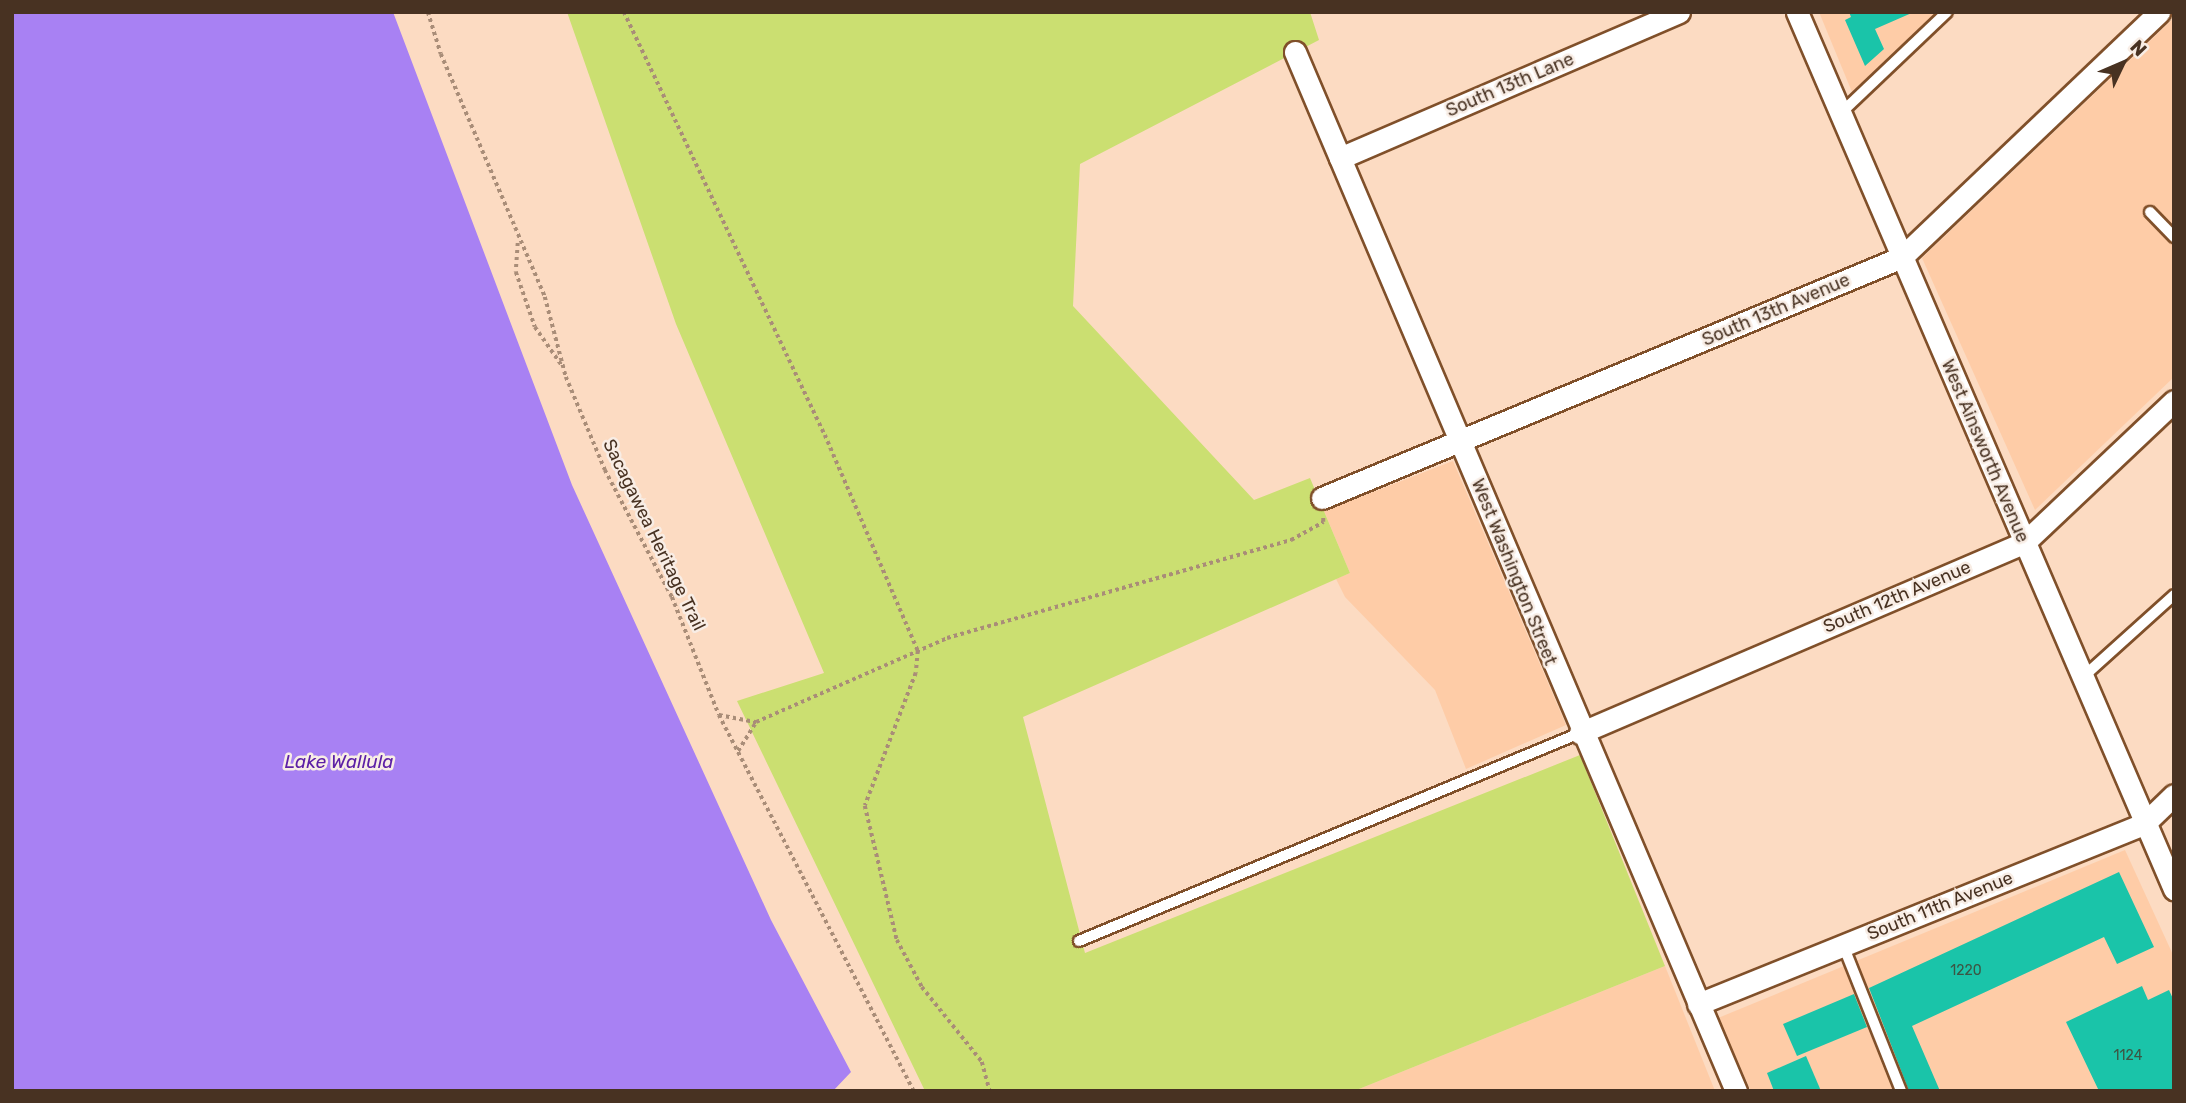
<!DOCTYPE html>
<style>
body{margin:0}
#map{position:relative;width:2186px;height:1103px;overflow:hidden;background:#fcdbc2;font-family:Rubik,sans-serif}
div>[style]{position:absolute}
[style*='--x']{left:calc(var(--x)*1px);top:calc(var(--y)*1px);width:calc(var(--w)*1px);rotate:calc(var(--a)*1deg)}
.built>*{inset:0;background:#fecca7}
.green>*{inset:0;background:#cbdf71}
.water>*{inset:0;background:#a881f3}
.building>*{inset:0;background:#1ac4a9}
.path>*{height:3.5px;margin-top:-1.75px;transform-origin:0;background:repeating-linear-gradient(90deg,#a98d78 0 3.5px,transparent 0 7px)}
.roads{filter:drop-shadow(2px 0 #80502a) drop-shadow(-2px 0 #80502a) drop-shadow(0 2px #80502a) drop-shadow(0 -2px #80502a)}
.lane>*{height:10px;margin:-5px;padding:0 5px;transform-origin:5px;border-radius:5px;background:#fff}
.street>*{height:21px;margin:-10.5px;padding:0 10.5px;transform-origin:10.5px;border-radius:10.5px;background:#fff}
span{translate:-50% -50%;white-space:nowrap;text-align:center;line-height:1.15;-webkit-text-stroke:5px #f8ede5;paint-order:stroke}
.number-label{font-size:14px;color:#3c5644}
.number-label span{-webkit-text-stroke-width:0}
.street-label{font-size:18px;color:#483222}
.water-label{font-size:19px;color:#5d20a6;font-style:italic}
.frame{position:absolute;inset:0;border:14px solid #483222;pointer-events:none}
.north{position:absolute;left:2088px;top:28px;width:70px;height:70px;-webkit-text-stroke:5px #f8ede5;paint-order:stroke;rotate:46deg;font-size:19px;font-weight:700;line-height:28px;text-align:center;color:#483222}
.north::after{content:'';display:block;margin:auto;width:24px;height:32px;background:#483222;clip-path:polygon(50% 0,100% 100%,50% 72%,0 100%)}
</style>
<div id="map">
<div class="built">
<div style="clip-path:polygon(1819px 12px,1937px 12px,1852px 92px)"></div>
<div style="clip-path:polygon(2174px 18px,2174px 377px,2035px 510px,1922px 258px)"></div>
<div style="clip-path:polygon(1453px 461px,1566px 725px,1466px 769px,1435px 690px,1345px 597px,1336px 579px,1350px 573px,1324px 511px)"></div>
<div style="clip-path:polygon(2125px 850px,2174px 957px,2174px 1091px,1751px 1091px,1718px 1018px)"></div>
<div style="clip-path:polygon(1665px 966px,1715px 1091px,1354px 1091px)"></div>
</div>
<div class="green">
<div style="clip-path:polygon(567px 12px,1310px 12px,1319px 40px,1080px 164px,1073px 306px,1254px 500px,1310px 478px,1350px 573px,1023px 717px,1085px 953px,1580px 755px,1665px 966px,1354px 1091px,925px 1091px,737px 701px,824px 673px,676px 324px)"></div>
</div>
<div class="water">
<div style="clip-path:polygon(12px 12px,393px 12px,572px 485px,771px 920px,851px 1072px,833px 1091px,12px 1091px)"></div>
</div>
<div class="building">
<div style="clip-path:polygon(1849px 12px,1914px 12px,1875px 29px,1884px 49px,1865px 66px,1845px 20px,1851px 17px)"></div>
<div style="clip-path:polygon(2119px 872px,2154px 947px,2117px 964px,2104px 937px,1912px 1026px,1940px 1091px,1909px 1091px,1869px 988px)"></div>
<div style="clip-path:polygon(2142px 986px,2148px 1000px,2169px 990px,2174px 1001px,2174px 1091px,2099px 1091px,2066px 1022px)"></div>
<div style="clip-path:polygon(1854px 994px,1867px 1027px,1797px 1056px,1783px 1024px)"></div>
<div style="clip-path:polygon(1806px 1056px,1821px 1091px,1774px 1091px,1767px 1073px)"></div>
</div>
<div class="path">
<div style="--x:428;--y:12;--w:44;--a:72.8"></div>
<div style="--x:441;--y:54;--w:264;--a:66.8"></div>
<div style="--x:545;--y:297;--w:83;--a:75.3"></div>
<div style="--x:566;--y:377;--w:101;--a:67.2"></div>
<div style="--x:605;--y:470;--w:144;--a:62.2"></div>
<div style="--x:672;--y:597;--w:127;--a:68.3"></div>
<div style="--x:719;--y:715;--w:424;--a:62.6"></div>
<div style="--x:624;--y:12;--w:468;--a:64.6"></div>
<div style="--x:825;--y:435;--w:235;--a:66.7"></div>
<div style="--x:918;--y:651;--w:22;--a:95"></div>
<div style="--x:916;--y:673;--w:142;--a:111"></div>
<div style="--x:865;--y:806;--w:138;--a:76.6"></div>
<div style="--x:897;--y:940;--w:53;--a:62"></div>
<div style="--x:922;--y:987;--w:96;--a:51.3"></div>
<div style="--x:982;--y:1062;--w:30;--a:75"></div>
<div style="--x:518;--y:243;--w:29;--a:94"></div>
<div style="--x:516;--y:272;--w:58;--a:70.9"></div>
<div style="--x:535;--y:327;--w:49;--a:55"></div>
<div style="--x:719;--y:715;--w:38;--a:11"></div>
<div style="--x:756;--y:722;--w:209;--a:-23.7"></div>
<div style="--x:947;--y:638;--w:358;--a:-15.9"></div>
<div style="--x:1291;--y:540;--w:37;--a:-29"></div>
<div style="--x:1323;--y:522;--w:5;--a:-90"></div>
<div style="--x:738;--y:751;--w:34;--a:-58"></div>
</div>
<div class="roads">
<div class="lane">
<div style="--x:1841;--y:113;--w:146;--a:-43.6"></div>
<div style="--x:2150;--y:212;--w:35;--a:46"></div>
<div style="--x:2083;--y:677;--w:122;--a:-42"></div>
<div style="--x:1079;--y:941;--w:542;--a:-22.55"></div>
<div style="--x:1843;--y:945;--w:157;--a:68.3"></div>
</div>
<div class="street">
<div style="--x:1797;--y:12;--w:955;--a:66.74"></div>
<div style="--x:1295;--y:52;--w:1129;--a:67"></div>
<div style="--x:1340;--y:158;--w:369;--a:-23.3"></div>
<div style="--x:1322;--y:498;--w:628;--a:-22.56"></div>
<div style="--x:1902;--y:257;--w:355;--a:-43.6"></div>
<div style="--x:1580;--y:733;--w:484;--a:-23.2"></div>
<div style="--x:2025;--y:542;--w:205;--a:-43.4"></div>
<div style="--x:1698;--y:1004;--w:482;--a:-22"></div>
<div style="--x:2145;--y:823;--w:40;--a:-44"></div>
</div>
</div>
<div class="number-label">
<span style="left:1966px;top:971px">1220</span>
<span style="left:2128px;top:1056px">1124</span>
</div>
<div class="street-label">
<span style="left:1510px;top:85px;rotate:-23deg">South 13th Lane</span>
<span style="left:1776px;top:310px;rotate:-23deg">South 13th Avenue</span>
<span style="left:1985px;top:451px;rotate:67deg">West Ainsworth Avenue</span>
<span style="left:654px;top:535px;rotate:64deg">Sacagawea Heritage Trail</span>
<span style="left:1514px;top:572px;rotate:68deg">West Washington Street</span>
<span style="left:1897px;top:597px;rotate:-23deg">South 12th Avenue</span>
<span style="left:1940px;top:906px;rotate:-22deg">South 11th Avenue</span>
</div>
<div class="water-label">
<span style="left:339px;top:762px">Lake Wallula</span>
</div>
<div class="frame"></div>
<div class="north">N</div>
</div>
